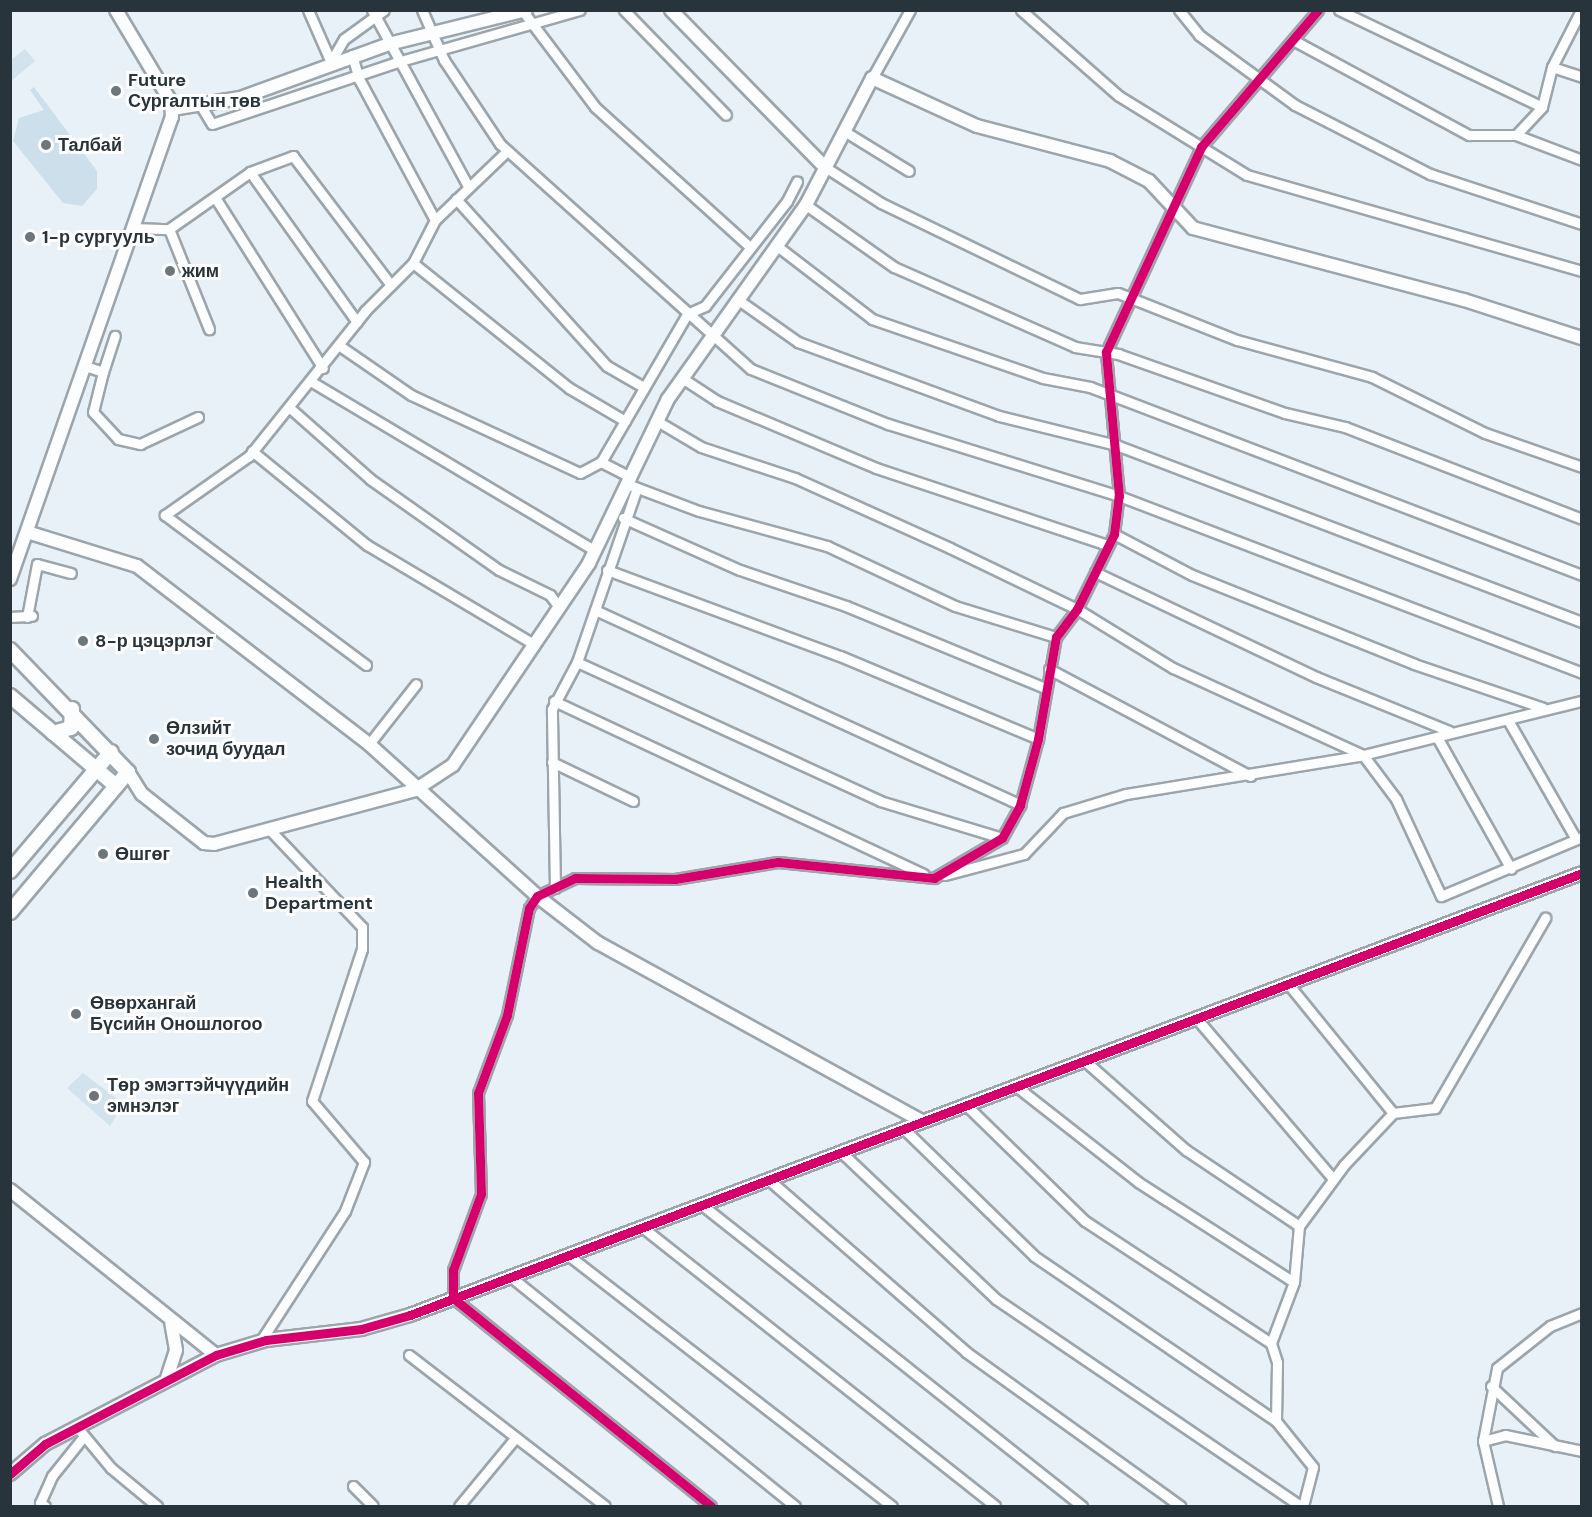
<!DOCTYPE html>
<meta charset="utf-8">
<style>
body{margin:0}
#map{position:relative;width:1592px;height:1517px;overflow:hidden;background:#e7f1f7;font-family:"DM Sans",sans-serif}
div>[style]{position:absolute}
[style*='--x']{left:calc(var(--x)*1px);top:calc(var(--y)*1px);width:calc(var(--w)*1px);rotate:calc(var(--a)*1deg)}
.built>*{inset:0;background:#d2e3ee}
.green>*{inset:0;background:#cddfea}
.roads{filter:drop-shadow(2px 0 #9ca5ab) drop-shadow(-2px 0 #9ca5ab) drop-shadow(0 2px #9ca5ab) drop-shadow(0 -2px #9ca5ab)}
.minor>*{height:9px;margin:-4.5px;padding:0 4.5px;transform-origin:4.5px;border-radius:4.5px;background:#fbfdfe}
.tertiary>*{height:12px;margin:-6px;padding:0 6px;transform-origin:6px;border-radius:6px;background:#fbfdfe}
.secondary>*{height:14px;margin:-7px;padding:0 7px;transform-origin:7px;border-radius:7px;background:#fbfdfe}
.cycleway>*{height:9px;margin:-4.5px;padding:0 4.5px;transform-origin:4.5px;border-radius:4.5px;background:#d6006c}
.dots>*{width:16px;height:16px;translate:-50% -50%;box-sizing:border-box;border:3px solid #fdfdfd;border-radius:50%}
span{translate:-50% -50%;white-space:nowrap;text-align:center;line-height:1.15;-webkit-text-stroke:6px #fdfdfd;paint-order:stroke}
.poi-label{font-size:18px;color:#28343b;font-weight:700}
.left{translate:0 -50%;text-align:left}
.frame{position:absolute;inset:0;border:12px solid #28343b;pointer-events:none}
</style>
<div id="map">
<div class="built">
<div style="clip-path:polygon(25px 49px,35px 61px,11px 81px,11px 60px)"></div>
<div style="clip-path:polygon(83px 1073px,124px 1104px,110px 1126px,67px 1088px)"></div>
</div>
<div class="green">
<div style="clip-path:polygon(34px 87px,97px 171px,97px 189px,82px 206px,63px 203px,13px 141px,19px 118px,44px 110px,30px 90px)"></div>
</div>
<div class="roads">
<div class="minor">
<div style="--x:308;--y:10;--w:55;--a:66.3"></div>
<div style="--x:372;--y:10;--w:200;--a:61.4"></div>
<div style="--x:422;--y:10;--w:55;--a:66.3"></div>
<div style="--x:444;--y:60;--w:101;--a:56.3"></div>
<div style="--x:500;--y:144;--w:337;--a:41.9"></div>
<div style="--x:751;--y:369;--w:148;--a:21.9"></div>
<div style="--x:888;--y:424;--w:242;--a:17.3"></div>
<div style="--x:1119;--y:496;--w:496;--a:20.9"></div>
<div style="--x:522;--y:10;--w:121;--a:53"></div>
<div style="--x:595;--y:107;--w:207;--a:42.1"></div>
<div style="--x:624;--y:10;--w:146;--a:45.8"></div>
<div style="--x:1021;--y:10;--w:130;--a:41.3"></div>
<div style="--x:1119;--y:96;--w:150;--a:31.7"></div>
<div style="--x:1247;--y:175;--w:348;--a:16"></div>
<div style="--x:1179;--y:10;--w:32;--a:51"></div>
<div style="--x:1199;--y:35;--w:119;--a:36.1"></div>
<div style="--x:1295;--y:105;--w:152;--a:27.1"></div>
<div style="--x:1430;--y:174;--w:160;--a:18.2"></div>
<div style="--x:1339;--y:10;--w:225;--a:25.5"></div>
<div style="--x:1293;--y:40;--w:200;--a:28.4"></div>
<div style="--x:1469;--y:135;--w:47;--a:0"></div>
<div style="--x:1516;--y:135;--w:38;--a:-47"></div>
<div style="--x:1542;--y:107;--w:41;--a:-76"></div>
<div style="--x:1552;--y:67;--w:64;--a:-63"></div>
<div style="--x:352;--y:55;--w:25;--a:74"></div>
<div style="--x:359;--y:79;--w:160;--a:61.7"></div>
<div style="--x:435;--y:220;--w:48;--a:117.1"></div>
<div style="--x:413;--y:263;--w:200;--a:38.7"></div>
<div style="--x:569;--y:388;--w:65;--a:30.5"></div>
<div style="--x:330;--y:63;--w:28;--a:-60"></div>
<div style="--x:344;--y:39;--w:49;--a:-35.9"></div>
<div style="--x:1552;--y:67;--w:32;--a:18"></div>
<div style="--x:872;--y:78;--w:78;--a:-60.8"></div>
<div style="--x:201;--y:106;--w:21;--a:59"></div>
<div style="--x:212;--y:124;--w:195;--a:-18.5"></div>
<div style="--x:397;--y:62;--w:190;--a:-15.9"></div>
<div style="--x:844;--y:131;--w:76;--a:31.6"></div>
<div style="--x:1516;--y:135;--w:71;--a:20.7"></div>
<div style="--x:825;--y:167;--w:67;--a:32.7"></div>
<div style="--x:881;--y:203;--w:221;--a:25.8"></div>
<div style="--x:1080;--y:299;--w:38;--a:-9"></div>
<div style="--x:1118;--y:293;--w:128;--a:21.6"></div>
<div style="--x:1237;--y:340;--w:140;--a:15.3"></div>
<div style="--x:1372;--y:377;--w:126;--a:26.4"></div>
<div style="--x:1485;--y:433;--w:103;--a:19.3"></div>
<div style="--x:250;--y:172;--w:184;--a:54.5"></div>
<div style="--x:216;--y:199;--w:200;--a:57.7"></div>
<div style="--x:456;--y:199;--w:225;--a:47.9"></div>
<div style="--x:607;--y:366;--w:39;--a:30"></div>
<div style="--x:806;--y:205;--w:108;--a:35.2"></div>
<div style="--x:894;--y:267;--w:198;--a:23.8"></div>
<div style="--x:1075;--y:347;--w:44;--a:9.2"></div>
<div style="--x:1118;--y:354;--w:177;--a:19.5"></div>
<div style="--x:1285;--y:413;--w:62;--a:13.1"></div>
<div style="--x:1345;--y:427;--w:254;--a:21.2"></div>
<div style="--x:435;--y:220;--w:100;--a:-43.8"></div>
<div style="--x:133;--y:228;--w:36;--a:2"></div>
<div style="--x:169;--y:229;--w:99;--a:-35.1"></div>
<div style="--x:250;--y:172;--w:46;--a:-20.4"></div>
<div style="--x:293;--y:156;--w:161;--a:52.8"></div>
<div style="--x:169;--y:229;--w:108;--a:68.2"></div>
<div style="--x:777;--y:246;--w:120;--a:37.5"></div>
<div style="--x:872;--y:319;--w:181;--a:19"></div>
<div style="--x:1043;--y:378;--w:48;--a:10.8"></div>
<div style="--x:1090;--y:387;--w:527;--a:20.91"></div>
<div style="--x:737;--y:299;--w:75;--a:35.2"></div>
<div style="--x:798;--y:342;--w:214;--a:20.2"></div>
<div style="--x:999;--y:416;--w:121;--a:13.9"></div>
<div style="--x:1116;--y:445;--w:498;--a:20.8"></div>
<div style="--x:340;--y:346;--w:86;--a:34.6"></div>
<div style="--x:411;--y:395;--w:186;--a:24.8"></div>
<div style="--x:580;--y:473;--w:24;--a:-28"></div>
<div style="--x:601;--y:462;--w:34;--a:27"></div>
<div style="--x:85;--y:366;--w:19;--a:18"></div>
<div style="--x:103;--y:372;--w:38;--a:-72"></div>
<div style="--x:103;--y:372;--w:41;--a:104"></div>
<div style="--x:93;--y:412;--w:37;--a:47"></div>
<div style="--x:118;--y:439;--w:23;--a:13"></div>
<div style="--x:140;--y:444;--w:64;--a:-25"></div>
<div style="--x:682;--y:378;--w:42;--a:33.3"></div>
<div style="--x:717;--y:401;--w:173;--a:22.8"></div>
<div style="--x:876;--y:468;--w:243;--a:18.4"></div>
<div style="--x:312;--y:382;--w:330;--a:30.8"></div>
<div style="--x:291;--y:409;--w:106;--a:41.5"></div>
<div style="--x:370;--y:479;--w:158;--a:35.2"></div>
<div style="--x:499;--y:570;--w:57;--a:26.1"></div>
<div style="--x:550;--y:595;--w:15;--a:53"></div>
<div style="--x:657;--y:421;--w:51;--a:30.6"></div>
<div style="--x:701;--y:447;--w:99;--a:18.3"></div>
<div style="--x:795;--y:478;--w:170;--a:24.3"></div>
<div style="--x:950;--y:548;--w:141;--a:25.7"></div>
<div style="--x:1077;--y:609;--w:113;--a:31.6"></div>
<div style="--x:1173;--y:668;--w:209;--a:24.6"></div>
<div style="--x:1363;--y:755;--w:55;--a:53.1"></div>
<div style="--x:1396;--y:799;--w:107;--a:65.1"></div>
<div style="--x:1441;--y:896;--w:153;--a:-22.7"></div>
<div style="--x:252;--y:451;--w:149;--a:39.3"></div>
<div style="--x:367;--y:545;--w:194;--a:30.7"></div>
<div style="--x:601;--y:462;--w:171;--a:-59.8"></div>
<div style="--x:687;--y:314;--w:20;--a:-24"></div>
<div style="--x:705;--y:306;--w:133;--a:-52"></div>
<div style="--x:787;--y:201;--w:22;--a:-63"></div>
<div style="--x:627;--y:484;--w:77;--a:20.6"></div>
<div style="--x:699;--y:511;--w:133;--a:15.3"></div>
<div style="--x:827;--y:546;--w:141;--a:25.1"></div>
<div style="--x:955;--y:606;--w:106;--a:17.1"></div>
<div style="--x:623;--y:518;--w:128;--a:24"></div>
<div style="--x:740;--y:570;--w:112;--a:18.8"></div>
<div style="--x:846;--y:606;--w:215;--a:22.4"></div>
<div style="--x:1114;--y:534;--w:88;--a:27.7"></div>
<div style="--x:1192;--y:575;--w:239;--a:21.8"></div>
<div style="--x:1414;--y:664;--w:136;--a:18.8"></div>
<div style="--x:607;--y:570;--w:248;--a:20.3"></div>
<div style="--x:840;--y:656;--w:215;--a:22.7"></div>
<div style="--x:1095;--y:572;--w:245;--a:25.4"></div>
<div style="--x:1316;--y:677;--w:144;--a:22.1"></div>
<div style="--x:595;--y:610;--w:468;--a:24.6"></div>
<div style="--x:10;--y:617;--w:22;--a:-3"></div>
<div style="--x:27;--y:617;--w:54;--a:-79.3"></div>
<div style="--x:37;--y:564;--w:35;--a:15"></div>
<div style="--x:577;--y:662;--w:333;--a:24.6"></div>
<div style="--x:880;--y:801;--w:127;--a:16.9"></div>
<div style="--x:366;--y:665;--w:251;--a:-143.3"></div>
<div style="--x:165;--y:515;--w:103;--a:-35.1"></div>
<div style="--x:249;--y:456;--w:186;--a:-51.3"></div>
<div style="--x:365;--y:311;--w:68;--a:-45"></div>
<div style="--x:1049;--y:669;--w:228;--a:28"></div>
<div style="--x:554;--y:701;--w:408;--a:25.1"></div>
<div style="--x:1509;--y:722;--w:135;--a:60.2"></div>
<div style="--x:1437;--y:737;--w:151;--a:60.7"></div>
<div style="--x:369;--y:744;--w:76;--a:-51.9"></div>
<div style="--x:552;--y:762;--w:90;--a:25.7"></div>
<div style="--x:945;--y:875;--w:82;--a:-14.9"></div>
<div style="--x:1024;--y:854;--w:57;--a:-46.4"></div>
<div style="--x:1063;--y:813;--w:66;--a:-16.8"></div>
<div style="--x:1126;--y:794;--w:240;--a:-9.3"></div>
<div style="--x:1363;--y:755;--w:226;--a:-13.9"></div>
<div style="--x:555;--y:888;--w:179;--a:-91"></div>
<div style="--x:552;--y:709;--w:53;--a:-62"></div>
<div style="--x:577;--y:662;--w:184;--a:-71"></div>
<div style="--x:1289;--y:985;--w:165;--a:50.9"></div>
<div style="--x:1197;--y:1019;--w:210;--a:49.6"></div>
<div style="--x:1085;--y:1061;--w:135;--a:41.4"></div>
<div style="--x:1186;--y:1150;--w:136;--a:33.9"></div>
<div style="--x:1017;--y:1087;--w:154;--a:38.1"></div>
<div style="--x:1138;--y:1182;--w:185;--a:32.7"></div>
<div style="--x:966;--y:1105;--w:166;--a:44.3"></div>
<div style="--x:1085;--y:1221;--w:222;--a:33.3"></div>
<div style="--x:903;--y:1128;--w:183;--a:44.3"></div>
<div style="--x:1034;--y:1256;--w:293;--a:34.3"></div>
<div style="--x:840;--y:1151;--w:215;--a:43.5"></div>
<div style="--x:996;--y:1299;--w:369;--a:34.2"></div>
<div style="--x:768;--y:1179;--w:263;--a:41.1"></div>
<div style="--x:966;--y:1352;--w:264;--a:35.7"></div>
<div style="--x:702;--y:1205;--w:485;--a:38.4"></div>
<div style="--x:642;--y:1227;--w:450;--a:38.3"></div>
<div style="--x:568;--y:1255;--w:410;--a:37.8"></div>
<div style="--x:511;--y:1277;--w:365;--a:38.9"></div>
<div style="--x:260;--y:1342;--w:156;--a:-57"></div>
<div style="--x:345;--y:1211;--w:53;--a:-68.8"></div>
<div style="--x:364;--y:1162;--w:80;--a:-130.4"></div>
<div style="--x:312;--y:1101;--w:160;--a:-71.8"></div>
<div style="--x:362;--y:949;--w:22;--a:-90"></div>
<div style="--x:362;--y:927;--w:135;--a:-133.5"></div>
<div style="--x:409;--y:1355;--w:247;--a:37.6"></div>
<div style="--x:1491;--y:1386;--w:88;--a:43.2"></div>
<div style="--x:77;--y:1427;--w:53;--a:50.3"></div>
<div style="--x:111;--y:1468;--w:60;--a:39.6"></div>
<div style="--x:1483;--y:1441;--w:23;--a:-15"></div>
<div style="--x:1505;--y:1435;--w:79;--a:11.7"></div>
<div style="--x:353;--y:1486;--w:28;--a:45"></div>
<div style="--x:45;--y:1506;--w:6;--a:-149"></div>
<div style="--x:40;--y:1503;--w:30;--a:-66"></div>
<div style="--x:52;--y:1476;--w:51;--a:-51.3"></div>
<div style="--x:459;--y:1506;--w:89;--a:-50.4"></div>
<div style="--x:711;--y:1506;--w:331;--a:-141.1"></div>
<div style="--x:453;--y:1298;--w:28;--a:-90"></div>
<div style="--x:453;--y:1270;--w:81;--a:-69.8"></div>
<div style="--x:481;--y:1194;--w:101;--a:-91.7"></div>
<div style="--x:478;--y:1093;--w:83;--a:-69.6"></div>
<div style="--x:507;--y:1015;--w:109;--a:-78.4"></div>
<div style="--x:529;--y:908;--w:14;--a:-56"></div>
<div style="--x:537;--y:896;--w:42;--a:-25.3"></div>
<div style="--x:575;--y:878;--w:100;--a:0.6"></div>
<div style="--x:675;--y:879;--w:104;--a:-9.4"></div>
<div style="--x:778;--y:862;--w:157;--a:5.9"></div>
<div style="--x:934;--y:878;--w:79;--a:-30.5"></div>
<div style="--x:1002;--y:838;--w:38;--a:-61"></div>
<div style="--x:1020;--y:805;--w:68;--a:-74.7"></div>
<div style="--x:1038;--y:739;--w:104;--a:-80"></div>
<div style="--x:1056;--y:637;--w:35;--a:-53"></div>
<div style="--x:1077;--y:609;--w:84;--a:-63.7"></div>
<div style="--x:1114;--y:534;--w:38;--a:-83"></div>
<div style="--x:1119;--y:496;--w:145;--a:-95.2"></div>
<div style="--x:1106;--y:352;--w:226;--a:-65.1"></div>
<div style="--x:1201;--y:147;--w:180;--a:-49.5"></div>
<div style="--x:1303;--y:1506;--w:40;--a:-75.6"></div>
<div style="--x:1313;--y:1467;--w:59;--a:-128.8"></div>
<div style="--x:1276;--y:1421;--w:59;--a:-89"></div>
<div style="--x:1277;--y:1362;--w:20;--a:-108"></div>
<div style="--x:1271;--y:1343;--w:65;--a:-69.3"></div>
<div style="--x:1294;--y:1282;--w:56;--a:-84.9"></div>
<div style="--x:1299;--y:1226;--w:76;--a:-53.6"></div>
<div style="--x:1344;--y:1165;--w:71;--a:-46.7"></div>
<div style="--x:1393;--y:1113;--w:42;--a:-6.8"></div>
<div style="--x:1435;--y:1108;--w:220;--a:-59.9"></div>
<div style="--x:1498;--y:1506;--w:67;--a:-103"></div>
<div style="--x:1483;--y:1441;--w:74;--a:-79.1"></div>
<div style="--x:1497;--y:1368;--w:68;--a:-38.4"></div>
<div style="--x:1550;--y:1326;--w:35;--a:-22"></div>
</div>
<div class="tertiary">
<div style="--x:671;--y:10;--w:220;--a:45.6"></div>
<div style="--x:172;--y:109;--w:69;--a:-9.2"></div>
<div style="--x:240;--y:98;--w:158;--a:-19.9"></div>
<div style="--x:389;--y:44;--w:141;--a:-13.9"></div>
<div style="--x:27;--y:532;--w:115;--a:17.2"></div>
<div style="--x:137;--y:566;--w:292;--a:37.5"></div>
<div style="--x:369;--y:744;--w:227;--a:42.1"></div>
<div style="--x:537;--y:896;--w:77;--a:37.6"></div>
<div style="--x:598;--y:943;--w:370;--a:28.8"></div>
<div style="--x:10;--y:579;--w:490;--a:-70.7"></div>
<div style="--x:172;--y:117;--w:15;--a:-94"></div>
<div style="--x:171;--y:102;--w:107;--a:-120.9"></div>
<div style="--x:128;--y:772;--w:26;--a:58"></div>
<div style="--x:142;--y:794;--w:79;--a:38.3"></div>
<div style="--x:204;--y:843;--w:10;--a:6"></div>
<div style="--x:214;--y:844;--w:208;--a:-15"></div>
<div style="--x:415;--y:790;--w:45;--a:-33.3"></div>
<div style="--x:453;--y:765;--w:244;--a:-56"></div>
<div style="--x:589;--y:563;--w:182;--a:-64.3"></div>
<div style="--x:668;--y:399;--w:238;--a:-54.6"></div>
<div style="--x:806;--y:205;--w:143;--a:-62.5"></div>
<div style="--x:872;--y:78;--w:115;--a:24.6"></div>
<div style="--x:977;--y:126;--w:138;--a:14.7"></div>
<div style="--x:1110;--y:161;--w:44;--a:27.1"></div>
<div style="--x:1149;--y:181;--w:64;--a:46.9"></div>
<div style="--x:1193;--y:228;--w:280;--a:14.9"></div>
<div style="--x:1464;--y:300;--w:124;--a:17.9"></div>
<div style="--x:10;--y:1190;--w:264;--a:38.7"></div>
<div style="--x:167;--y:1378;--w:29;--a:-72"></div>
<div style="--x:176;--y:1350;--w:27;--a:-100"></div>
<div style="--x:10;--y:1474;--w:46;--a:-40.6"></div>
<div style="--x:45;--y:1444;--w:193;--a:-27.5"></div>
<div style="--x:216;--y:1355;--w:52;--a:-16.7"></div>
<div style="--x:266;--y:1340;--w:96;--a:-6.6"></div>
<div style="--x:361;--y:1329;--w:51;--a:-15.9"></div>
<div style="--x:410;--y:1315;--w:1253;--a:-20.66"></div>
</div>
<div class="secondary">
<div style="--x:10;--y:650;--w:170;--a:46"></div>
<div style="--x:128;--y:772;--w:183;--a:130.1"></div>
<div style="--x:10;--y:696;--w:139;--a:40.3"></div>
<div style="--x:53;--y:733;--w:19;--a:-16"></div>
<div style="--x:71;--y:728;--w:19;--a:-87"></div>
<div style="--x:10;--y:871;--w:156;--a:-49.7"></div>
</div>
</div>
<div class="cycleway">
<div style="--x:10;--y:1474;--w:46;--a:-40.6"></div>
<div style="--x:45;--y:1444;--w:193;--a:-27.5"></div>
<div style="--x:216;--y:1355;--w:52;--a:-16.7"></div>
<div style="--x:266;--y:1340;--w:96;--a:-6.6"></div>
<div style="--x:361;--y:1329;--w:51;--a:-15.9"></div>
<div style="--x:410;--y:1315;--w:1253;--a:-20.66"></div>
<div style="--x:711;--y:1506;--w:331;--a:-141.1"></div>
<div style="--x:453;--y:1298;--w:28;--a:-90"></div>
<div style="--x:453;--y:1270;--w:81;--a:-69.8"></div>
<div style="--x:481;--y:1194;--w:101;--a:-91.7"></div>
<div style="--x:478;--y:1093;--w:83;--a:-69.6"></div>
<div style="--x:507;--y:1015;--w:109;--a:-78.4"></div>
<div style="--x:529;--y:908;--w:14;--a:-56"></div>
<div style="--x:537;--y:896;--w:42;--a:-25.3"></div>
<div style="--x:575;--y:878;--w:100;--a:0.6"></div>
<div style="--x:675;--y:879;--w:104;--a:-9.4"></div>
<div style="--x:778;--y:862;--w:157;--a:5.9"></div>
<div style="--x:934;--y:878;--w:79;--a:-30.5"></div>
<div style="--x:1002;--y:838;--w:38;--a:-61"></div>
<div style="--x:1020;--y:805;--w:68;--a:-74.7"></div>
<div style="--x:1038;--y:739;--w:104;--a:-80"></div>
<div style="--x:1056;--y:637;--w:35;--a:-53"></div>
<div style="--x:1077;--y:609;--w:84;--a:-63.7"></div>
<div style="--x:1114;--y:534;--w:38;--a:-83"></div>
<div style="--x:1119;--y:496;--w:145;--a:-95.2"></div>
<div style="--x:1106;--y:352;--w:226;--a:-65.1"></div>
<div style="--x:1201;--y:147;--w:180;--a:-49.5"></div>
</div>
<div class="dots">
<div style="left:116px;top:91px;background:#6b767d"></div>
<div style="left:46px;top:145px;background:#6b767d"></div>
<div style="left:30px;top:237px;background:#6b767d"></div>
<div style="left:170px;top:271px;background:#6b767d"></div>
<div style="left:83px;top:641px;background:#6b767d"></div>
<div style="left:154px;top:739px;background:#6b767d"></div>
<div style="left:103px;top:854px;background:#6b767d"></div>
<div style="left:253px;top:893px;background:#6b767d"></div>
<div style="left:76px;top:1014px;background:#6b767d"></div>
<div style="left:94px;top:1096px;background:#6b767d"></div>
</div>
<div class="poi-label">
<span class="left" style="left:128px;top:91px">Future<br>Сургалтын төв</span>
<span class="left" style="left:58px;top:145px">Талбай</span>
<span class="left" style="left:42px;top:237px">1-р сургууль</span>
<span class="left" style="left:182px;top:271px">жим</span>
<span class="left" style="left:95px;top:641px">8-р цэцэрлэг</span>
<span class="left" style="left:166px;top:739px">Өлзийт<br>зочид буудал</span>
<span class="left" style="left:115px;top:854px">Өшгөг</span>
<span class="left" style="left:265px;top:893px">Health<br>Department</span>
<span class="left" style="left:90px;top:1014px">Өвөрхангай<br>Бүсийн Оношлогоо</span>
<span class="left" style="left:107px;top:1096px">Төр эмэгтэйчүүдийн<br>эмнэлэг</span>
</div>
<div class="frame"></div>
</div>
